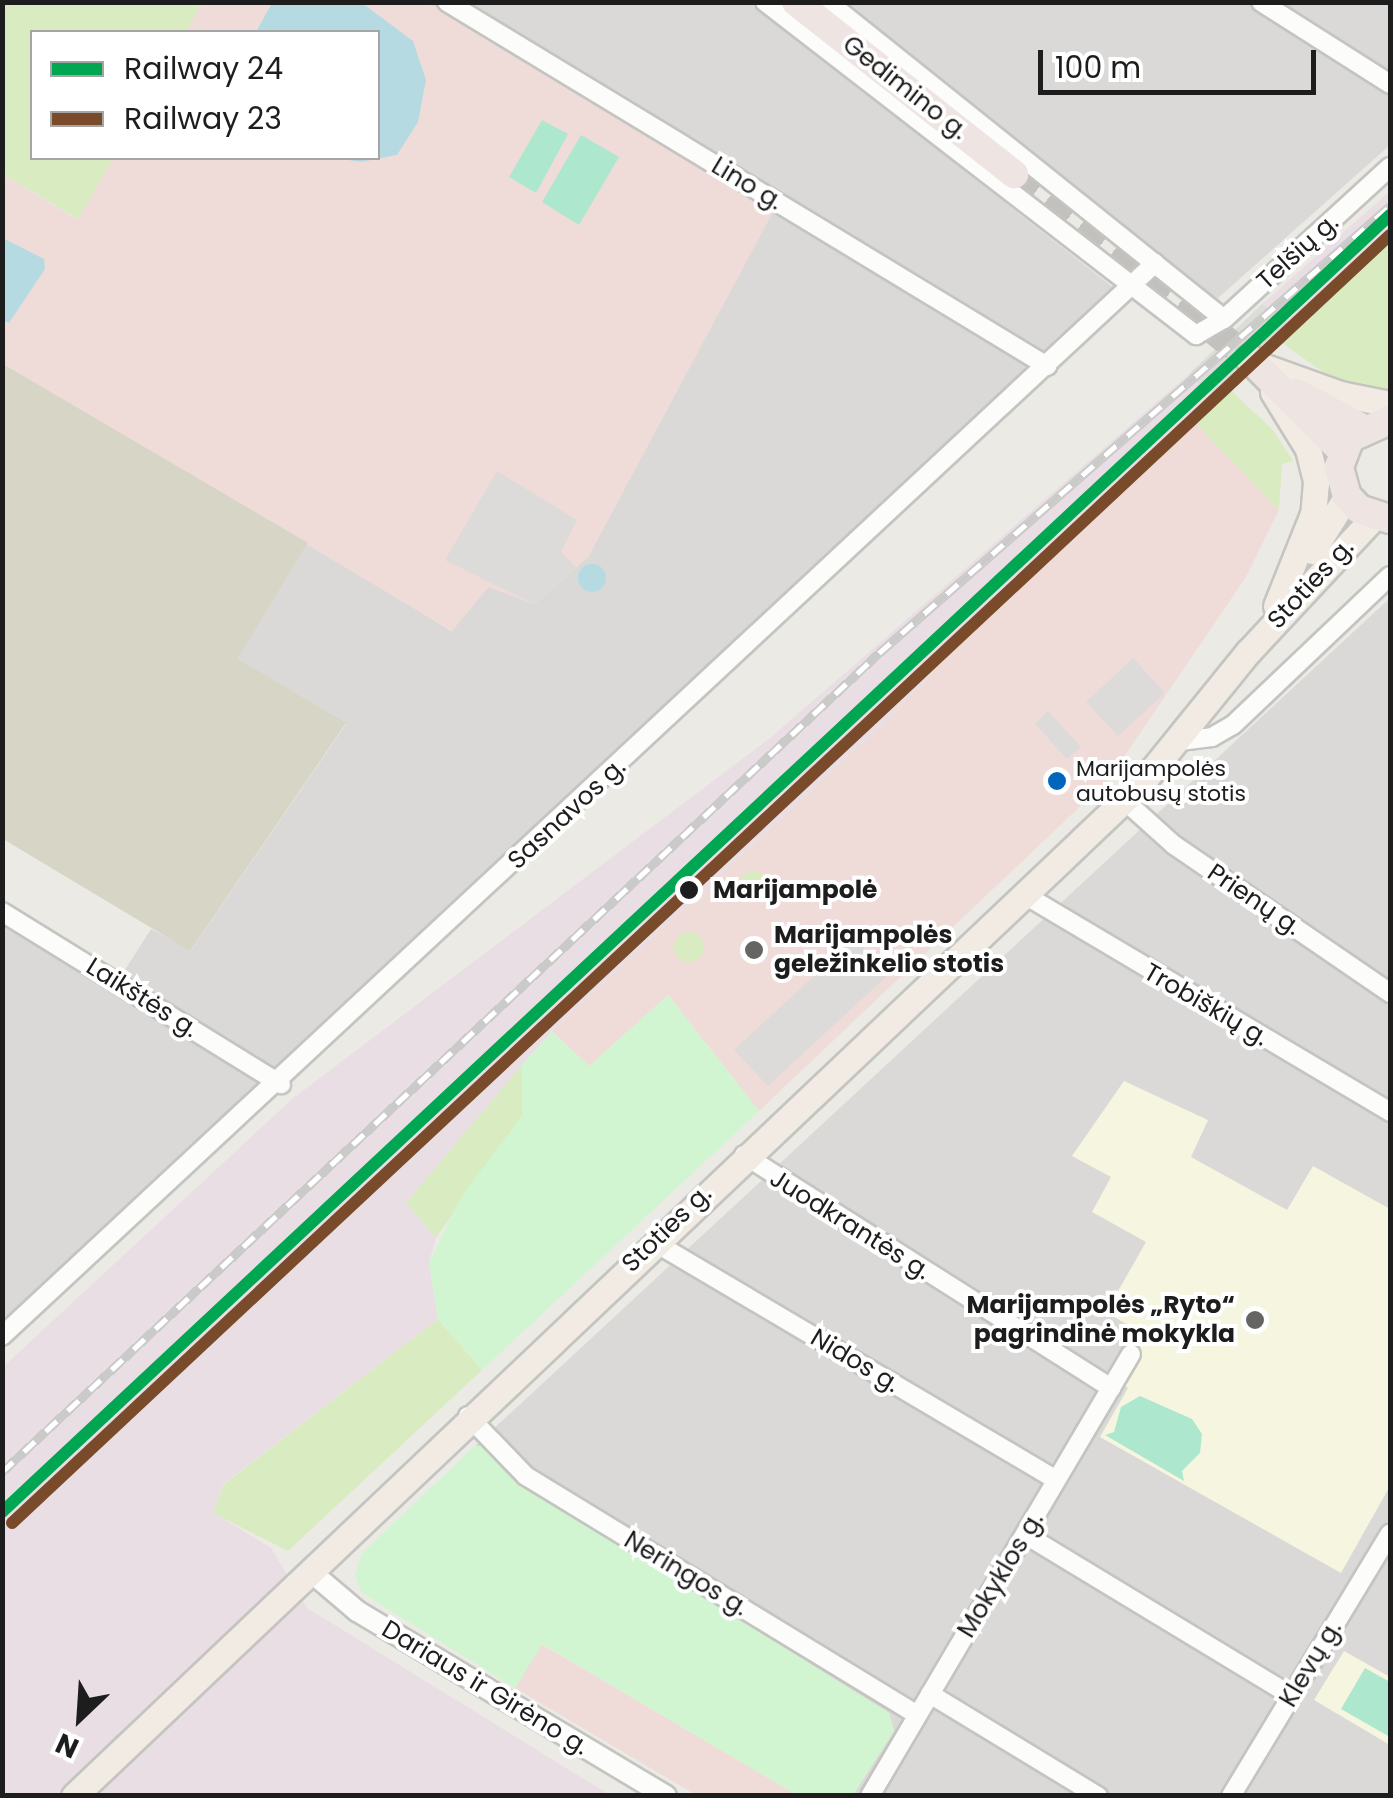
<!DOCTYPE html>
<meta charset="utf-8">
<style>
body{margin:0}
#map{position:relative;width:1393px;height:1798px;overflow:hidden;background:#eceae5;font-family:Poppins,sans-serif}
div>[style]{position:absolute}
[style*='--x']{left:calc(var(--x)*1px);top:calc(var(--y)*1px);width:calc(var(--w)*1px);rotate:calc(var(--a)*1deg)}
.residential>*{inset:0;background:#dbd9d7}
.commercial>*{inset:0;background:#efdcd9}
.industrial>*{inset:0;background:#eadee5}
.education>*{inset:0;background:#f6f5e0}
.construction>*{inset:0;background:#d6d5c6}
.grass>*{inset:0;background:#d9ecc1}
.round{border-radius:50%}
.park>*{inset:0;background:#d1f5d0}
.pitch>*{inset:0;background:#ade7cd}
.parking>*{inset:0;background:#dcdbd9}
.water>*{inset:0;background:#b6dae2}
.pier>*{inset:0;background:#dcdcd9}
.trunk-tunnel>*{height:28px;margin-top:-14px;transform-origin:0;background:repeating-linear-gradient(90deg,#c3c1bd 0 28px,transparent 0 42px)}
.roads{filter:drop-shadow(2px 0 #c4c4c1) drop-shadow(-2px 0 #c4c4c1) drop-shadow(0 2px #c4c4c1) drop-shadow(0 -2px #c4c4c1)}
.minor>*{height:18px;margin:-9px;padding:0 9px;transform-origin:9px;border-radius:9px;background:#fcfcfb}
.tertiary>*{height:20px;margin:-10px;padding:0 10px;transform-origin:10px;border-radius:10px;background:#fcfcfb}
.primary>*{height:25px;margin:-12.5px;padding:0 12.5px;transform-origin:12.5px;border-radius:12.5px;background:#f1ebe3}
.trunk>*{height:28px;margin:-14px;padding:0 14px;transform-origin:14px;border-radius:14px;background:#eee4e1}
.rail>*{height:9px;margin-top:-4.5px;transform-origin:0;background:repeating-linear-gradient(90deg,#fff 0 15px,#cacac9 0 30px);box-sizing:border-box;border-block:2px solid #cacac9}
.rail-1>*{height:12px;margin:-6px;padding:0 6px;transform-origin:6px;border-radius:6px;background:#00a651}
.rail-2>*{height:12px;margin:-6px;padding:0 6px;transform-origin:6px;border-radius:6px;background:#7a4b2a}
.dots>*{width:28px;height:28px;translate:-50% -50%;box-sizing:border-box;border:5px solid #fff;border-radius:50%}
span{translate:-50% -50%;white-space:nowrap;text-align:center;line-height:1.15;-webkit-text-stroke:8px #fff;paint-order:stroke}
.bus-label{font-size:22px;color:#1d1d1d}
.left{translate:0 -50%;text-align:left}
.street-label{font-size:25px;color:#1d1d1d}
.stop-label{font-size:25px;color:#1d1d1d;font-weight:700}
.poi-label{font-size:25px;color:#1d1d1d;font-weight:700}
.right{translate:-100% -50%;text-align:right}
.frame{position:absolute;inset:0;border:5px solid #1d1d1d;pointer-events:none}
.legend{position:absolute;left:30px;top:30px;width:350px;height:130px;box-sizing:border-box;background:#fff;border:2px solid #a5a5a5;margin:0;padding:12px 18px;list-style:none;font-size:30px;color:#1d1d1d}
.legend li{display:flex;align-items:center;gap:20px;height:50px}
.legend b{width:50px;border:2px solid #a5a5a5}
.north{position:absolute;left:30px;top:1668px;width:100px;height:100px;-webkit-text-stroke:8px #fff;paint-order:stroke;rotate:205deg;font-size:28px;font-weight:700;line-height:40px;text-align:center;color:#1d1d1d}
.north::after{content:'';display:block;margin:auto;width:35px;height:45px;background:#1d1d1d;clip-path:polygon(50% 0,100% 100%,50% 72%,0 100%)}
.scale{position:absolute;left:1038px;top:50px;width:278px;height:45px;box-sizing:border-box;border:5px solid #1d1d1d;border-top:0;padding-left:12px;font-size:30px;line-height:35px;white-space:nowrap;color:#1d1d1d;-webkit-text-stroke:8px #fff;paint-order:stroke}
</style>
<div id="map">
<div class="residential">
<div style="clip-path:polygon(428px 3px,750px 3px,1114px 288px,3px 1324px,3px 900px,123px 973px,151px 929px,191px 950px,346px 724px,238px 659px,308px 543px,451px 631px,489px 586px,534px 604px,588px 557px,774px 209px)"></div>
<div style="clip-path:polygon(837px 3px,1390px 3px,1390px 145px,1217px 299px)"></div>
<div style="clip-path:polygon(1390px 598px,1390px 1795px,853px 1795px,894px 1731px,889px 1713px,529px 1489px,484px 1446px,475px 1446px)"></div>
</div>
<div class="commercial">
<div style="clip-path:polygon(202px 3px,428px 3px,774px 210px,588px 557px,534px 604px,488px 587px,452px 631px,3px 364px,4px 175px,77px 219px,113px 158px,378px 158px,378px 32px,185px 32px)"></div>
<div style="clip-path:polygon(1189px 416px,1279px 510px,1246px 577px,1109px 779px,759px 1111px,668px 995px,589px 1067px,552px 1031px,890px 717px,1080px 516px)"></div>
<div style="clip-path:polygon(541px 1644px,797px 1795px,696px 1795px,515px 1688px)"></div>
</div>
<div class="industrial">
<div style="clip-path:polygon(1390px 191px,1390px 229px,1288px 323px,1262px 304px)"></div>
<div style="clip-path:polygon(1188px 375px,1213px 394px,1080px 516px,890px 717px,552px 1031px,406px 1203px,436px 1238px,429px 1263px,438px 1319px,222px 1485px,214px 1513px,271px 1548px,307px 1608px,610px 1795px,3px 1796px,3px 1367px,292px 1099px,770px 738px)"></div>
</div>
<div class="education">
<div style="clip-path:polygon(1124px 1081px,1208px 1120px,1191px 1157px,1287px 1210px,1313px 1166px,1390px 1209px,1390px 1486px,1341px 1573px,1100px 1437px,1128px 1388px,1107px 1375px,1133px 1328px,1106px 1312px,1146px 1242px,1092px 1212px,1111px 1177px,1072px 1156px)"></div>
<div style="clip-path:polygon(1344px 1651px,1390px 1677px,1390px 1745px,1314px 1700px)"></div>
</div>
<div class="construction">
<div style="clip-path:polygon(3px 364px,308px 543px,238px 659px,346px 723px,190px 951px,3px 839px)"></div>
</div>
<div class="grass">
<div style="clip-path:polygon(3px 2px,202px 3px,185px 32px,32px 32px,32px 158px,113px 158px,78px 219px,3px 174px)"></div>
<div style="clip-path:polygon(1390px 229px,1390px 391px,1364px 390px,1334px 380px,1274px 337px)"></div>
<div style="clip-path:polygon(1224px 384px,1273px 430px,1293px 461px,1282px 464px,1279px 510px,1189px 416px)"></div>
<div class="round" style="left:740px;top:871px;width:28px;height:28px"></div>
<div class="round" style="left:674px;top:932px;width:30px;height:30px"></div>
<div style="clip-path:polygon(522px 1065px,522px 1116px,436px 1238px,406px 1203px)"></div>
<div style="clip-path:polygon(438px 1319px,482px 1370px,288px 1551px,213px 1513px,223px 1485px)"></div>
</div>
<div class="park">
<div style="clip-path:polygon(668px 995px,759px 1111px,482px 1370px,438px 1319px,429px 1263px,461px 1197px,522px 1116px,522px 1065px,552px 1031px,589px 1066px)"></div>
<div style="clip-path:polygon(475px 1446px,484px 1446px,529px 1489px,889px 1713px,894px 1731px,853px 1795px,797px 1795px,542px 1644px,515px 1688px,362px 1593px,355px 1575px,362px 1553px)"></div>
</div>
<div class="pitch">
<div style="clip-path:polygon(542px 120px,568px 134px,536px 193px,509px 177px)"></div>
<div style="clip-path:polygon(581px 135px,619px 157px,579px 225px,542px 202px)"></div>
<div style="clip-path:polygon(1140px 1396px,1192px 1419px,1202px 1434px,1200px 1453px,1182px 1471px,1184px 1481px,1105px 1435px,1114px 1432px,1121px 1407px)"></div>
<div style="clip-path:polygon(1365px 1668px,1390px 1682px,1390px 1737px,1341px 1709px)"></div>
</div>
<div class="parking">
<div style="clip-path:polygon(497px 471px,577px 520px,561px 552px,576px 567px,534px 604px,445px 560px)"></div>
<div style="clip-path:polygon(1133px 658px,1165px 693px,1118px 736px,1086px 702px)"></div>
<div style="clip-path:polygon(1048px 711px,1081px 747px,1067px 759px,1035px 724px)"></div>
<div style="clip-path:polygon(855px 938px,889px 974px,768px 1086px,734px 1050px)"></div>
</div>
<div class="water">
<div style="clip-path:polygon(272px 3px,362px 3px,413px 41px,426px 80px,418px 122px,397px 155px,361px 162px,335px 158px,378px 158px,378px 32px,256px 32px)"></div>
<div style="clip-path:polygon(3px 238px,44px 259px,45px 269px,9px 323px,3px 321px)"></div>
<div class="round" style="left:578px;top:564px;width:28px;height:28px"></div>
</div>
<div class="pier">
<div style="clip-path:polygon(1262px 304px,1288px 323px,1213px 394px,1188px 375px)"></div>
</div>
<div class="trunk-tunnel">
<div style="--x:1014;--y:174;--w:300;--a:38.1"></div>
</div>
<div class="roads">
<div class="minor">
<div style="--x:447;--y:2;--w:702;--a:31.24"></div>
<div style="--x:765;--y:2;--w:545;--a:37.69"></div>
<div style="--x:1196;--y:335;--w:32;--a:-30"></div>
<div style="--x:1224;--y:319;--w:225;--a:-42.5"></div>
<div style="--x:828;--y:2;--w:507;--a:38.68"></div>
<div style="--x:1261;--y:2;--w:153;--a:32.4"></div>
<div style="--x:1180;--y:741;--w:32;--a:-7"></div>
<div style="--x:1212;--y:737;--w:24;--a:-30"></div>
<div style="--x:1233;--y:725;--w:216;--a:-43.5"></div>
<div style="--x:1124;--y:800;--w:67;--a:42"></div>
<div style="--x:1174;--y:845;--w:262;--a:34.4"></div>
<div style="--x:1025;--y:895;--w:425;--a:30.7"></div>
<div style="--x:2;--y:912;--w:328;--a:31.7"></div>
<div style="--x:744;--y:1155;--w:435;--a:32.4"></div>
<div style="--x:654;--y:1242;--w:467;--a:30.6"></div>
<div style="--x:2;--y:1336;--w:1575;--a:-42.94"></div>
<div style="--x:468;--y:1416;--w:83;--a:46"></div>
<div style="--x:526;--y:1476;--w:458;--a:31.4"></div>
<div style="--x:1026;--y:1535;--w:311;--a:31.2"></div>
<div style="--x:930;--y:1694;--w:197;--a:31.3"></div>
<div style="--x:870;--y:1796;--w:513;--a:-59.44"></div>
<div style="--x:1231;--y:1796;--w:307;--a:-58.8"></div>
</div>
<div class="tertiary">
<div style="--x:310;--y:1571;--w:62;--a:40.4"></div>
<div style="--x:357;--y:1611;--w:360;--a:30.9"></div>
</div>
<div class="primary">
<div style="--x:1254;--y:363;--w:91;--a:19.8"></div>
<div style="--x:1340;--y:394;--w:51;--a:11.3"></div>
<div style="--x:1273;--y:392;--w:67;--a:58.4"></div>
<div style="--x:1308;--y:449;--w:34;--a:76"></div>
<div style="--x:1316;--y:482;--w:32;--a:95"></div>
<div style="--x:1313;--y:514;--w:99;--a:111.9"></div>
<div style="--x:1312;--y:551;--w:65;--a:-57.5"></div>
<div style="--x:74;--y:1796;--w:1471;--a:-43.48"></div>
<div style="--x:1141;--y:784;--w:170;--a:-51"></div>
<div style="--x:1248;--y:652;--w:185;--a:-47"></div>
</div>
<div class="trunk">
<div style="--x:796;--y:2;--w:278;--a:38.3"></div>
<div style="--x:1250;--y:359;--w:130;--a:45"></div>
<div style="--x:1297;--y:393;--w:74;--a:28.3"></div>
<div style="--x:1390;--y:420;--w:44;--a:155.8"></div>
<div style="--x:1350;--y:438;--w:31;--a:111"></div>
<div style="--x:1339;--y:467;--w:30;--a:75"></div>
<div style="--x:1347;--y:496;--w:18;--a:47"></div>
<div style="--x:1359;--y:509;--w:33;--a:18"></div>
</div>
</div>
<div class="rail">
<div style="--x:2;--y:1472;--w:1200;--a:-43.04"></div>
<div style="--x:879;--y:653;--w:679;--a:-41.18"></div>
</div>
<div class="rail-1">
<div style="--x:2;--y:1512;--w:1900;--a:-43.06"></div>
</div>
<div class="rail-2">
<div style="--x:12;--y:1523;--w:1886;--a:-43.07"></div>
</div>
<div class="dots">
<div style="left:1057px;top:781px;background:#0065bd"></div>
<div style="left:689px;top:890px;background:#1d1d1d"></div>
<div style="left:754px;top:950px;background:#656563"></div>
<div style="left:1255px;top:1320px;background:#656563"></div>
</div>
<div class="bus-label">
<span class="left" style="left:1076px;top:781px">Marijampolės<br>autobusų stotis</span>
</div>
<div class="street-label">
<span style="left:905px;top:88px;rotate:38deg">Gedimino g.</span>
<span style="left:747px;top:184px;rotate:31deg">Lino g.</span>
<span style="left:1298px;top:252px;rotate:-42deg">Telšių g.</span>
<span style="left:1311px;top:584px;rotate:-47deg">Stoties g.</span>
<span style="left:567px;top:814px;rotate:-43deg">Sasnavos g.</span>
<span style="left:1254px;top:900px;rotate:34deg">Prienų g.</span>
<span style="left:142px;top:998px;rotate:32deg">Laikštės g.</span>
<span style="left:1206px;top:1005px;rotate:30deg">Trobiškių g.</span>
<span style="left:850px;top:1225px;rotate:32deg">Juodkrantės g.</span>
<span style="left:667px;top:1229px;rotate:-44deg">Stoties g.</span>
<span style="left:855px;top:1361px;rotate:31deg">Nidos g.</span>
<span style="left:686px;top:1574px;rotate:31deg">Neringos g.</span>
<span style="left:1001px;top:1575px;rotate:-59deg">Mokyklos g.</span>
<span style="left:1311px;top:1664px;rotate:-59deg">Klevų g.</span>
<span style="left:485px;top:1688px;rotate:31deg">Dariaus ir Girėno g.</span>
</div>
<div class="stop-label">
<span class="left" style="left:713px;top:890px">Marijampolė</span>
</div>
<div class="poi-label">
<span class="left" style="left:774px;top:950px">Marijampolės<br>geležinkelio stotis</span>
<span class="right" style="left:1235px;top:1320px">Marijampolės „Ryto“<br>pagrindinė mokykla</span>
</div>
<div class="frame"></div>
<ul class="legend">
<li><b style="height:12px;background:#00a651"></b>Railway 24</li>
<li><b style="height:12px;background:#7a4b2a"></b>Railway 23</li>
</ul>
<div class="north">N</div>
<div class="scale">100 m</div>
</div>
